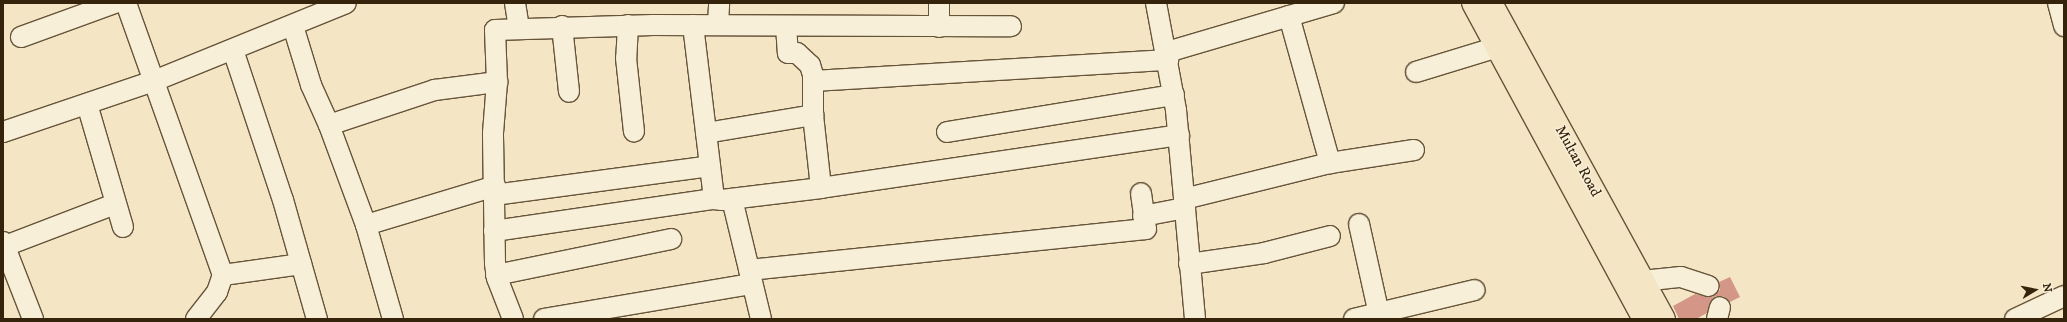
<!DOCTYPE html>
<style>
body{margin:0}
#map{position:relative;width:2067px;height:322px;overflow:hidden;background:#f4e6c4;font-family:"IM FELL DW Pica",serif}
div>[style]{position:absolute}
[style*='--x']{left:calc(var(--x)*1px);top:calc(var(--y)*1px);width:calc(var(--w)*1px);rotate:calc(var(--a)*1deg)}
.building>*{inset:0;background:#d49787}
.roads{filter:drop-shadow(1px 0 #665439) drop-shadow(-1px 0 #665439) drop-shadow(0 1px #665439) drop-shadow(0 -1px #665439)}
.minor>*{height:20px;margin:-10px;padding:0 10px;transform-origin:10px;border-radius:10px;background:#f8efd9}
.major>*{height:22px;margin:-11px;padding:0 11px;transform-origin:11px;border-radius:11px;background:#f4e6c4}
span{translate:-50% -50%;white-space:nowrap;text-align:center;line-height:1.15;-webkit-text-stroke:3px #f8efd9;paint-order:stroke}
.street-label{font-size:15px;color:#36230b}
.frame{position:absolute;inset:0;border:4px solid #36230b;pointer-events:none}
.north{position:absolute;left:2015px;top:270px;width:40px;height:40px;-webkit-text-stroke:3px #f8efd9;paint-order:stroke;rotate:80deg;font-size:11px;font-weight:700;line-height:16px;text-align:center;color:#36230b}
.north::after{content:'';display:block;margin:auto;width:14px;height:18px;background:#36230b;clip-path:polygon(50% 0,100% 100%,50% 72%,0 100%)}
</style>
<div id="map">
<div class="building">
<div style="clip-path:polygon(1730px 277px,1740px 297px,1730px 302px,1723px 296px,1716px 296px,1712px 299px,1707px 313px,1696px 319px,1679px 319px,1673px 306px,1695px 294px,1712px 297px,1720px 290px,1719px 282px)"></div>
</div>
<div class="roads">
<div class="minor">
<div style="--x:126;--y:3;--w:289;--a:70.4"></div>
<div style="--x:223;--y:275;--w:79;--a:-8"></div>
<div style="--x:515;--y:3;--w:26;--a:81"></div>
<div style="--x:1156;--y:3;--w:109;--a:79.4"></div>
<div style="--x:1176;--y:110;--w:210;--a:84.8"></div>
<div style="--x:2058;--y:3;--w:24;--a:75"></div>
<div style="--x:1289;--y:16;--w:153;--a:74.4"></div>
<div style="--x:628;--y:25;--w:33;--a:93"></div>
<div style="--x:626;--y:58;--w:74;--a:83.8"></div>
<div style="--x:693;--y:25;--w:175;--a:83.1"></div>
<div style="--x:718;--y:25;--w:22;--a:-87"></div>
<div style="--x:293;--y:26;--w:62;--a:73"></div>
<div style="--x:311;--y:85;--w:44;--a:65.8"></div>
<div style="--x:329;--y:125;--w:107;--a:69.7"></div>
<div style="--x:366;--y:225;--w:98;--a:74"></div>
<div style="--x:562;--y:26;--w:66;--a:83.9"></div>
<div style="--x:786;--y:26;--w:27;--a:86"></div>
<div style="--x:788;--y:53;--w:9;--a:0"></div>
<div style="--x:797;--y:53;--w:18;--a:43"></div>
<div style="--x:810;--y:65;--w:10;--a:73"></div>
<div style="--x:813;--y:75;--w:40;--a:90"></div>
<div style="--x:813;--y:115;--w:73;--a:83.7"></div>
<div style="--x:939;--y:27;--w:24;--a:-90"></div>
<div style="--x:21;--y:37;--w:100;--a:-19.9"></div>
<div style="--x:233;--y:50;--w:158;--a:71.6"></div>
<div style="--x:283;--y:200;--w:124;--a:74.1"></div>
<div style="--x:1167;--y:52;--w:174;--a:-16.4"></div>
<div style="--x:1416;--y:72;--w:86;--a:-17"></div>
<div style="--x:813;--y:81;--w:356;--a:-3.4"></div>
<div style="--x:87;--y:104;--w:128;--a:73.7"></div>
<div style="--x:329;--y:125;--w:112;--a:-18.3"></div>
<div style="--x:435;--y:90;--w:63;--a:-7.4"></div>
<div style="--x:3;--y:132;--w:159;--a:-18.7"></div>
<div style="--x:154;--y:81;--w:207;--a:-22.1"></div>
<div style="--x:947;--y:132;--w:230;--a:-9.3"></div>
<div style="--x:706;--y:133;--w:109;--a:-9.5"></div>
<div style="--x:494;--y:195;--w:218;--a:-7.6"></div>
<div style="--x:732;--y:199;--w:123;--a:76.4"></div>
<div style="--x:1184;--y:199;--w:150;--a:-13.9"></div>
<div style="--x:1330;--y:163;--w:85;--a:-8.8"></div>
<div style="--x:1143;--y:216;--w:43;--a:-10.8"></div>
<div style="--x:1359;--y:224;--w:97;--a:77.5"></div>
<div style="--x:366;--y:225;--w:135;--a:-16.8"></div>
<div style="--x:494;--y:231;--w:222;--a:-8.3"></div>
<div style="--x:714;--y:199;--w:8;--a:7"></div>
<div style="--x:722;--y:200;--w:100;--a:-6.9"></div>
<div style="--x:821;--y:188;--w:362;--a:-8.4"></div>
<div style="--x:3;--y:242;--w:83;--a:68.7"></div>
<div style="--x:5;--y:246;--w:118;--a:-20.9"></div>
<div style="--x:1189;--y:264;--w:76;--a:-8.3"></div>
<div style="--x:1264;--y:253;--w:68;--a:-14.4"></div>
<div style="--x:749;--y:270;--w:399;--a:-5.9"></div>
<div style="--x:1146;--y:229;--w:36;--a:-98"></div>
<div style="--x:496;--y:275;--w:179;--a:-11.6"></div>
<div style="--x:1642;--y:281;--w:39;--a:-6"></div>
<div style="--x:1681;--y:277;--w:29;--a:18"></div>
<div style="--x:196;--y:319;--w:34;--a:-52"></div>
<div style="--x:217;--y:292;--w:18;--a:-71"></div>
<div style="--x:513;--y:319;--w:44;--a:-111.3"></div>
<div style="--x:497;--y:278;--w:15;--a:-98"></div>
<div style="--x:495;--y:263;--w:130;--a:-90.9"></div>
<div style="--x:493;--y:133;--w:51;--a:-85.5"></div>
<div style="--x:497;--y:82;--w:52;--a:-92.2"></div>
<div style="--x:495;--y:30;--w:158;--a:-1.8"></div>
<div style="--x:653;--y:25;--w:358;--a:0.2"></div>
<div style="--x:544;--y:319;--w:211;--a:-9.6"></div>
<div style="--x:1354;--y:319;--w:124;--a:-13.5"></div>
<div style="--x:1717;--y:319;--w:12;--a:-76"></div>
<div style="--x:2015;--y:319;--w:54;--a:-25.1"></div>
</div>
<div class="major">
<div style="--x:1473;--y:3;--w:359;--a:61.6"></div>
<div style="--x:1491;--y:3;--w:360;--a:61.3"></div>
</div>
</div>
<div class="street-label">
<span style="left:1578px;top:161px;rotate:61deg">Multan Road</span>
</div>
<div class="frame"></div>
<div class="north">N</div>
</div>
